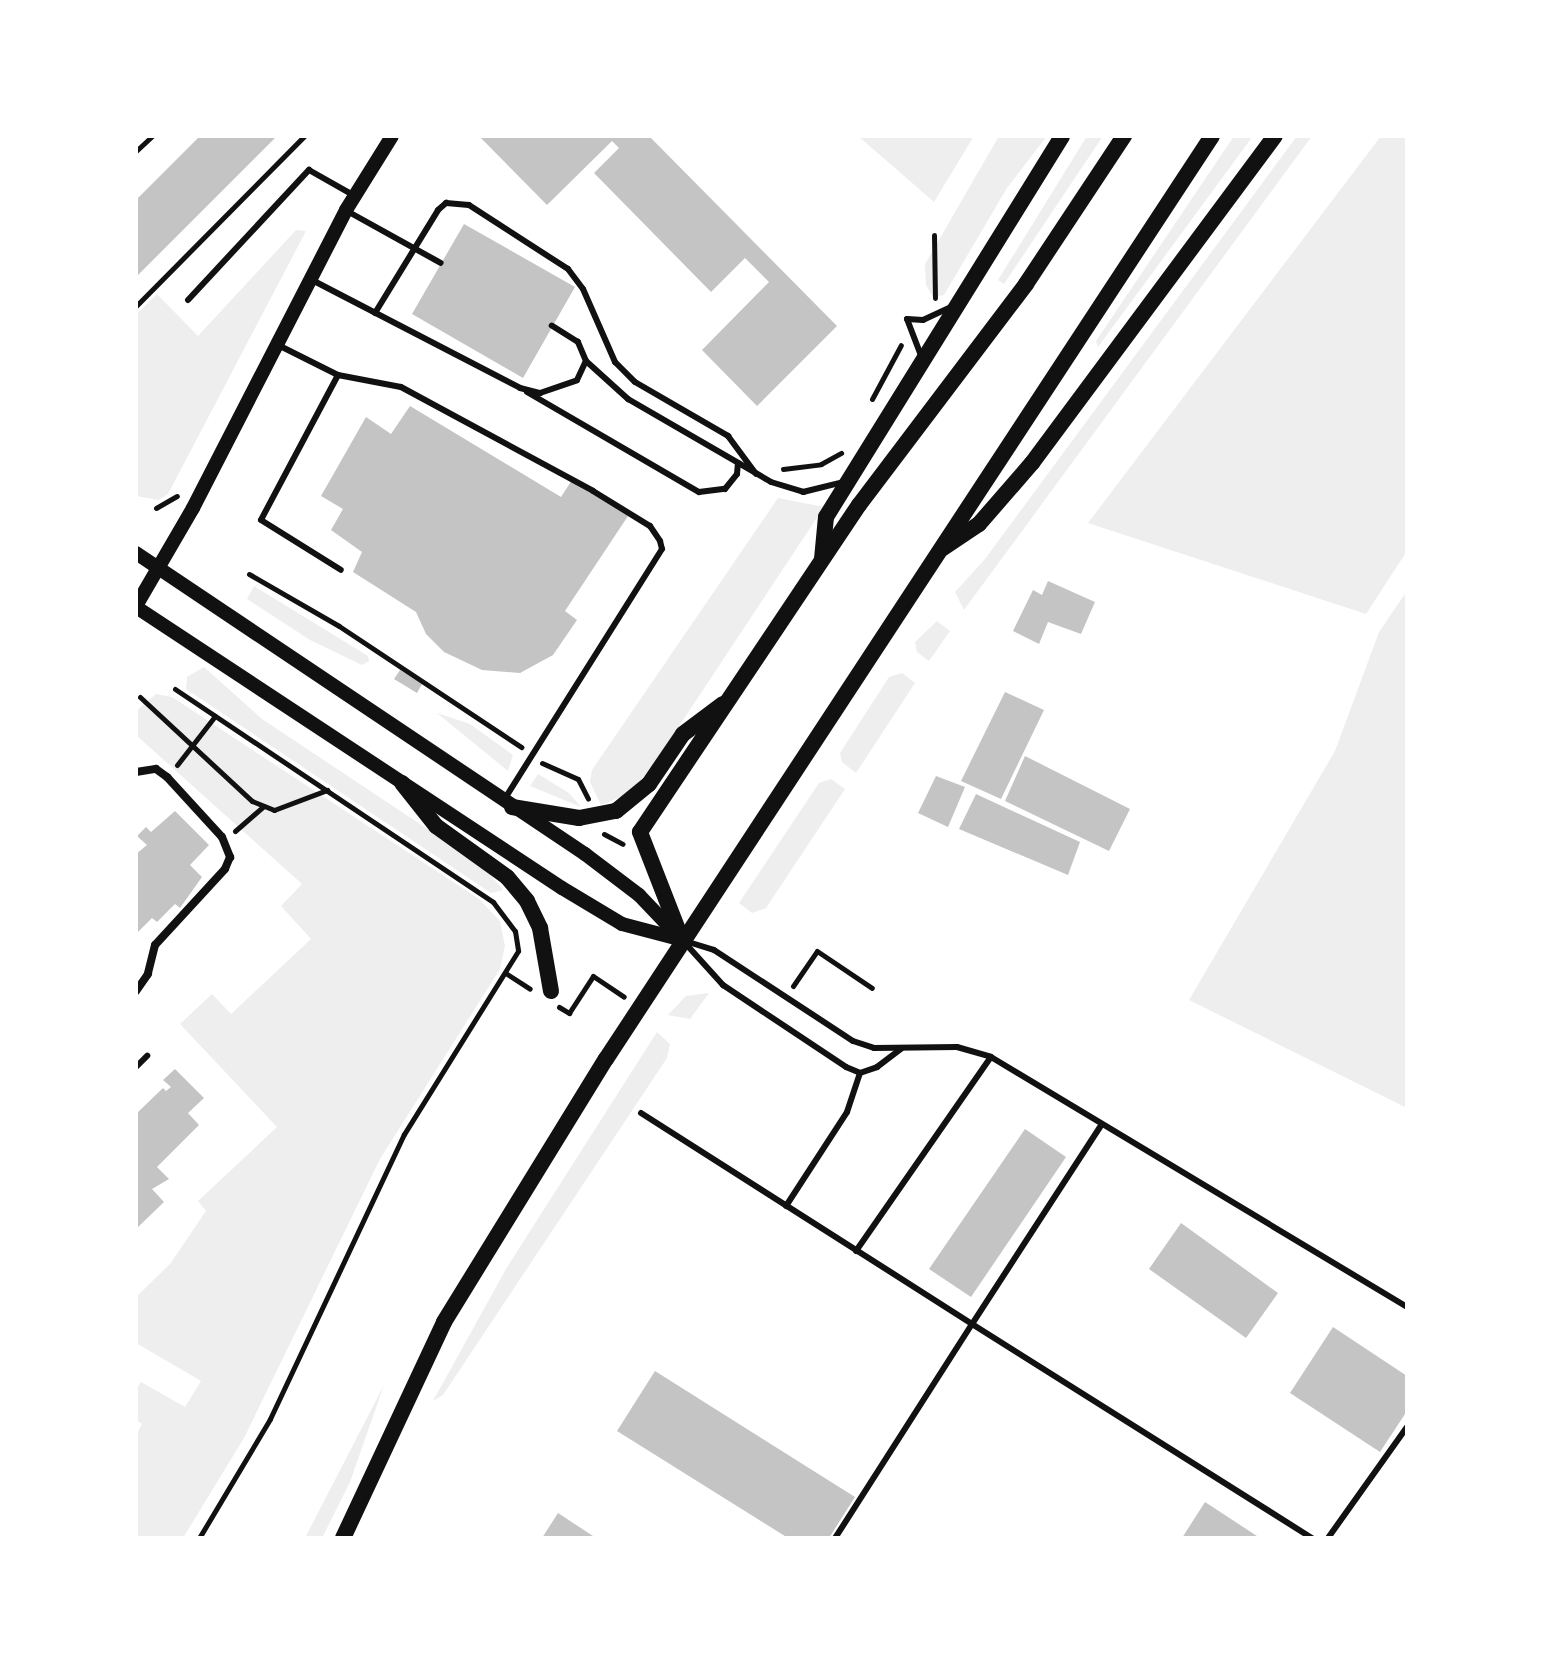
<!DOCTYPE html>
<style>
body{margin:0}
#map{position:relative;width:1543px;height:1674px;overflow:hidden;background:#fff;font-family:"Alegreya Sans",sans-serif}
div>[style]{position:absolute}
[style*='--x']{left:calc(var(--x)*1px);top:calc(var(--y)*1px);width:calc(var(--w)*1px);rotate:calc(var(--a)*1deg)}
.green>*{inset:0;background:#eee}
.building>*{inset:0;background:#c4c4c4}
.path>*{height:5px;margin:-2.5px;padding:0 2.5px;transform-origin:2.5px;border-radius:2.5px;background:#111}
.service>*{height:6px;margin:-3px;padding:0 3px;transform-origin:3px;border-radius:3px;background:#111}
.minor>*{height:8px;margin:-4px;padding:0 4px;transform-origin:4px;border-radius:4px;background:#111}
.tertiary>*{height:14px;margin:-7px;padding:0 7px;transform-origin:7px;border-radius:7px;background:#111}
.secondary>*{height:16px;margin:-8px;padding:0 8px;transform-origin:8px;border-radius:8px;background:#111}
span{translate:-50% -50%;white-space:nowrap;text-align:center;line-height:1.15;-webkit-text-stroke:6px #fff;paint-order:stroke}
.frame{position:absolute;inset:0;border:138px solid #fff;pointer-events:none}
</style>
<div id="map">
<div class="green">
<div style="clip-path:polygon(858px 136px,974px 136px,934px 202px)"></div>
<div style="clip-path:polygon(999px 136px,1047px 136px,1007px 188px,944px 295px,933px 297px,926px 285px,925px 264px)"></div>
<div style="clip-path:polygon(1087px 136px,1103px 136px,1004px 284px,998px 280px)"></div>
<div style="clip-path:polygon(1234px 136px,1253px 136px,1098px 347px,1096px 341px)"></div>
<div style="clip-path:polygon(1297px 136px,1312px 136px,964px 610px,955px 592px,985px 559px)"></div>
<div style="clip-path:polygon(1381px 136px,1407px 136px,1407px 551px,1366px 614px,1088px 523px)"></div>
<div style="clip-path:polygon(296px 230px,306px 231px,168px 494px,158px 500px,136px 496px,136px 315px,157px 294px,198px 336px)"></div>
<div style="clip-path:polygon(778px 498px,824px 507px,650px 770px,626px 795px,601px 805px,590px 782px,592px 770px)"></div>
<div style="clip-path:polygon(254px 586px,368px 656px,369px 661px,362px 665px,310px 640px,247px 599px)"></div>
<div style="clip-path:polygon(1407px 591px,1407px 1108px,1189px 1000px,1335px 751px,1379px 632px)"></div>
<div style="clip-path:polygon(937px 621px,950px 631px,929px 661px,917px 652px,915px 642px)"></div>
<div style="clip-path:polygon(204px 667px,262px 719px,483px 866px,503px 890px,491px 893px,186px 689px,187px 677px)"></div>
<div style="clip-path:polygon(902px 673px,915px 683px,856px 773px,842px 762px,840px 753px,889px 677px)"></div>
<div style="clip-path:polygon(156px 694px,172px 697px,479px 899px,500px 921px,505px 946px,500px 969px,380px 1159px,244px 1438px,183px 1538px,136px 1538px,136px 1435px,142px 1424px,136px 1420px,136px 1390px,141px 1382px,185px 1407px,201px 1381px,136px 1343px,136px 1297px,170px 1264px,206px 1211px,198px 1201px,277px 1127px,180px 1024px,212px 994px,231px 1014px,311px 939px,281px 906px,302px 884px,136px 735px,136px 711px)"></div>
<div style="clip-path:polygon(437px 713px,470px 724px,513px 755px,508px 771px)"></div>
<div style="clip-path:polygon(538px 774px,569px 793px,581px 807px,530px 786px)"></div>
<div style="clip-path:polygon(831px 779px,845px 789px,766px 908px,752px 913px,739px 903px,819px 783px)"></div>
<div style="clip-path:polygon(709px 993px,690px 1019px,668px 1015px,686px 996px)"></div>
<div style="clip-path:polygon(657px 1032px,670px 1044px,667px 1058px,443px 1395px,433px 1401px,506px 1269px)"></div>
<div style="clip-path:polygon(384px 1385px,350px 1482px,322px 1538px,305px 1538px)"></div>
</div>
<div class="building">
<div style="clip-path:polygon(200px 136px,277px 136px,136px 277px,136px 200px)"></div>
<div style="clip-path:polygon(479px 136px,649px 136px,837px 326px,757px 406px,702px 350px,769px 282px,745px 258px,711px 292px,594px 173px,619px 148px,612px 141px,547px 205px)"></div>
<div style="clip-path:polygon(464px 224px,575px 287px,523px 378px,412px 314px)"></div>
<div style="clip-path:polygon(410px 406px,561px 497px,572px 480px,628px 516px,565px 611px,577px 620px,553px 655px,520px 673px,482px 670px,444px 652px,426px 634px,416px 612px,353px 572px,362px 552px,331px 530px,343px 509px,321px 496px,366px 417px,391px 434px)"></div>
<div style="clip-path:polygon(1048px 581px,1095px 602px,1081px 634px,1048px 622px,1039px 644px,1013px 631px,1033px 590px,1042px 595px)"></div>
<div style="clip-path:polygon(400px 670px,422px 684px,417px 693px,394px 679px)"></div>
<div style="clip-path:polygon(1005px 692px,1044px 710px,1001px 799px,961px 781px)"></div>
<div style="clip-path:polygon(1025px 756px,1130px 809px,1109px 851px,1005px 801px)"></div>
<div style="clip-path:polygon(936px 776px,965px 787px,948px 827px,918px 813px)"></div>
<div style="clip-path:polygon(976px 794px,1080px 842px,1068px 875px,959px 829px)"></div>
<div style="clip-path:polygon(175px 811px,209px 845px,190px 865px,202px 877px,180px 908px,175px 904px,157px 922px,152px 918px,136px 934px,136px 854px,147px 845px,137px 836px,146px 827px,151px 832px)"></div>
<div style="clip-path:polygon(175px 1069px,204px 1098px,188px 1113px,199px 1125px,157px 1167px,169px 1179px,152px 1189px,164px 1202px,138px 1227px,136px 1114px,163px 1088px,166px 1091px,171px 1087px,163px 1080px)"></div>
<div style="clip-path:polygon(1025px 1129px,1066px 1157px,971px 1297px,929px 1269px)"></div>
<div style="clip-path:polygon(1181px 1223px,1278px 1293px,1246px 1338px,1149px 1269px)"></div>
<div style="clip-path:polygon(1333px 1327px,1407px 1376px,1407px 1411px,1380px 1452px,1290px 1393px)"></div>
<div style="clip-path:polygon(655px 1371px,855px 1497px,829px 1538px,788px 1538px,617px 1431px)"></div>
<div style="clip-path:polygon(1205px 1502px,1260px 1538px,1182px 1538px)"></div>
<div style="clip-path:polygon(558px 1513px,596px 1538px,542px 1538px)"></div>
</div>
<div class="path">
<div style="--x:136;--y:151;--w:22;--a:-43"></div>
<div style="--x:934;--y:235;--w:63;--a:89.1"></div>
<div style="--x:136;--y:306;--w:239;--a:-45.3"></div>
<div style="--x:872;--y:399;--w:61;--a:-61.8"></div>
<div style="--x:783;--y:469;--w:38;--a:-7"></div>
<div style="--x:821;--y:464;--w:23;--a:-29"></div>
<div style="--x:156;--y:508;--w:24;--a:-30"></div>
<div style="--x:249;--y:574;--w:104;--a:30"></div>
<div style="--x:339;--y:626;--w:219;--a:33.6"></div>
<div style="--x:175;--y:689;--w:383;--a:33.8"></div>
<div style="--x:493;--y:902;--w:36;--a:53"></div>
<div style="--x:515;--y:931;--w:20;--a:81"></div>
<div style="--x:518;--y:951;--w:216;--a:121.9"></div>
<div style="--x:404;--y:1134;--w:315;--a:115.2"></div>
<div style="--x:270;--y:1419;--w:139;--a:120.8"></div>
<div style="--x:140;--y:697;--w:153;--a:42.9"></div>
<div style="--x:252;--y:801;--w:24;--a:22"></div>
<div style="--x:274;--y:810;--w:57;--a:-20.7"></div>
<div style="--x:542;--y:763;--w:39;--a:24"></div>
<div style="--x:578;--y:779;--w:22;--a:63"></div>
<div style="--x:177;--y:765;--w:62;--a:-52.2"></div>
<div style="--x:235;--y:831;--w:38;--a:-41"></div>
<div style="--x:604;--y:834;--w:21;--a:28"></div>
<div style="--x:507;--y:974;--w:27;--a:33"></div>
<div style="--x:793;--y:986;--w:42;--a:-55.6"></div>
<div style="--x:817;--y:951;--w:66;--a:33.9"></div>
<div style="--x:559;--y:1007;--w:12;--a:31"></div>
<div style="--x:569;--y:1013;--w:44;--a:-57"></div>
<div style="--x:593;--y:976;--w:37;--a:34"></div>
</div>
<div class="service">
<div style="--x:347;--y:211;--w:107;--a:29"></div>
<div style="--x:312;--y:280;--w:234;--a:27.4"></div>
<div style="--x:520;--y:388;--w:21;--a:14"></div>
<div style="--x:540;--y:393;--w:39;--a:-19"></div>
<div style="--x:577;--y:380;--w:21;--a:-65"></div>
<div style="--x:586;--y:361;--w:21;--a:-113"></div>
<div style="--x:578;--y:342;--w:31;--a:-148"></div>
<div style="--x:188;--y:300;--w:178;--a:-47.1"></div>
<div style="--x:309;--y:170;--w:51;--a:29.6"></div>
<div style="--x:375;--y:313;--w:121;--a:-58.5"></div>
<div style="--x:438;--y:210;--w:11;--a:-41"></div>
<div style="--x:446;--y:203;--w:23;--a:5"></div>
<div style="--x:469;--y:205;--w:118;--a:32.9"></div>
<div style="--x:568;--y:269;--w:25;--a:53"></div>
<div style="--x:583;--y:289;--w:80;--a:66.3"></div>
<div style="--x:615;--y:362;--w:28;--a:45"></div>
<div style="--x:635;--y:382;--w:108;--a:30.1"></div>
<div style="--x:728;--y:436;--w:47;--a:53.6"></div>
<div style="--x:907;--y:319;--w:16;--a:4"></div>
<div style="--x:923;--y:320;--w:31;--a:-25"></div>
<div style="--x:907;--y:319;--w:40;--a:69"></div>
<div style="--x:278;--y:345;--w:67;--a:26.6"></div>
<div style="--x:338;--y:375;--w:164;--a:118"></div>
<div style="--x:261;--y:520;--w:94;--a:32"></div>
<div style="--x:586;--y:361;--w:57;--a:42.1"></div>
<div style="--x:628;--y:399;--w:165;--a:30.1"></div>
<div style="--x:771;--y:482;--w:34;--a:17"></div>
<div style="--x:803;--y:492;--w:38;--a:-14"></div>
<div style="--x:338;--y:375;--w:64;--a:10.8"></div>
<div style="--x:401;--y:387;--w:218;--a:28.4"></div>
<div style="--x:593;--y:491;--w:67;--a:31.6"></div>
<div style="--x:650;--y:526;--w:18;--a:56"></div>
<div style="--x:660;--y:541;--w:8;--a:76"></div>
<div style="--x:662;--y:549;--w:294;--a:122.2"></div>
<div style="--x:527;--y:392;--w:199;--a:30.2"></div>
<div style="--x:699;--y:492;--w:26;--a:-7"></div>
<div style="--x:725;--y:489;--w:19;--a:-51"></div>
<div style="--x:737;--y:474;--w:11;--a:-85"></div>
<div style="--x:685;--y:941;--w:30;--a:17"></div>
<div style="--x:714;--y:950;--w:166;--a:33.2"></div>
<div style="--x:853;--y:1041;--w:22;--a:18"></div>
<div style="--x:874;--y:1048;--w:83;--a:-0.7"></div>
<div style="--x:957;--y:1047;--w:35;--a:16"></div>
<div style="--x:991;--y:1057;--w:485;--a:31"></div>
<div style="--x:685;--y:943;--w:57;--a:47.9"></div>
<div style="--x:723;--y:985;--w:148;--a:33.7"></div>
<div style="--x:846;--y:1067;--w:15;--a:23"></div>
<div style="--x:860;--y:1073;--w:18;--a:-19"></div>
<div style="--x:877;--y:1067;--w:30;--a:-37"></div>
<div style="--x:136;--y:1067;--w:16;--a:-45"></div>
<div style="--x:641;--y:1113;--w:393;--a:32.5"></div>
<div style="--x:972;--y:1324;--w:254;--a:122.6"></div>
<div style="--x:1100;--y:1127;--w:235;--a:123"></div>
<div style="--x:972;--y:1324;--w:402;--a:32.2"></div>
<div style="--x:786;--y:1206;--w:112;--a:-57"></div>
<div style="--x:847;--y:1112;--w:41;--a:-71.6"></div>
<div style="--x:856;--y:1251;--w:236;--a:-55.2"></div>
<div style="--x:1328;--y:1538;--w:136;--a:-54.6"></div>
</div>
<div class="minor">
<div style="--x:136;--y:772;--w:20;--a:-9"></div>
<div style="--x:156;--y:769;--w:14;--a:36"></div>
<div style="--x:167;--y:777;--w:81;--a:47.5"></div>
<div style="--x:222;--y:837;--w:22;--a:68"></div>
<div style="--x:230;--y:857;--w:13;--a:113"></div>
<div style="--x:225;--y:869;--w:103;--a:132.6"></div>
<div style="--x:155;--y:945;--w:30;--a:104"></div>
<div style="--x:148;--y:974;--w:21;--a:125"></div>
</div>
<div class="tertiary">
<div style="--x:136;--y:553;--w:541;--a:33.84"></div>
<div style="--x:585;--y:854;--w:68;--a:37.2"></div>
<div style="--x:639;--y:895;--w:59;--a:46.4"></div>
<div style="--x:136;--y:606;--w:113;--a:-59.8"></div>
<div style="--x:193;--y:508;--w:335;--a:-62.8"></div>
<div style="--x:346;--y:210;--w:87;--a:-58.1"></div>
<div style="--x:136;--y:607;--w:510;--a:33.41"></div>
<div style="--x:562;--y:888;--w:70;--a:31"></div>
<div style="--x:622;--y:924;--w:59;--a:14.7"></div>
</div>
<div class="secondary">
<div style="--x:943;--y:548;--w:43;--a:-33.7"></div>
<div style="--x:979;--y:524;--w:81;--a:-49"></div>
<div style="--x:1032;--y:463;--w:407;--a:-53.4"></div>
<div style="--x:822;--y:559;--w:42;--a:-84.6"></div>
<div style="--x:826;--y:517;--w:448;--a:-58.2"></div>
<div style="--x:402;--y:783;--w:55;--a:51.7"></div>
<div style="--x:436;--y:826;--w:87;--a:35.7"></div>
<div style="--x:507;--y:877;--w:31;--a:50"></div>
<div style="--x:527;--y:901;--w:30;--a:64"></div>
<div style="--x:540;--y:928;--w:64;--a:80.1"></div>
<div style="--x:512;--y:807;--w:68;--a:9.3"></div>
<div style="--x:579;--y:818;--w:38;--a:-11"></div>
<div style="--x:616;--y:811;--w:43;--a:-39.3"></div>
<div style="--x:649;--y:784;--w:60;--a:-55.8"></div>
<div style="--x:683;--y:734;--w:50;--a:-36.9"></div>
<div style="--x:682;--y:940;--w:116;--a:-111.3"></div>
<div style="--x:640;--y:832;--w:394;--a:-56.2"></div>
<div style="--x:859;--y:505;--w:277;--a:-52.9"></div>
<div style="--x:1026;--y:284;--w:178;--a:-56.5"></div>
<div style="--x:343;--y:1538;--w:238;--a:-64.9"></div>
<div style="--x:444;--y:1322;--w:309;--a:-58.4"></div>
<div style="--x:606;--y:1059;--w:1104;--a:-56.71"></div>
</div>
<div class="frame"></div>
</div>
